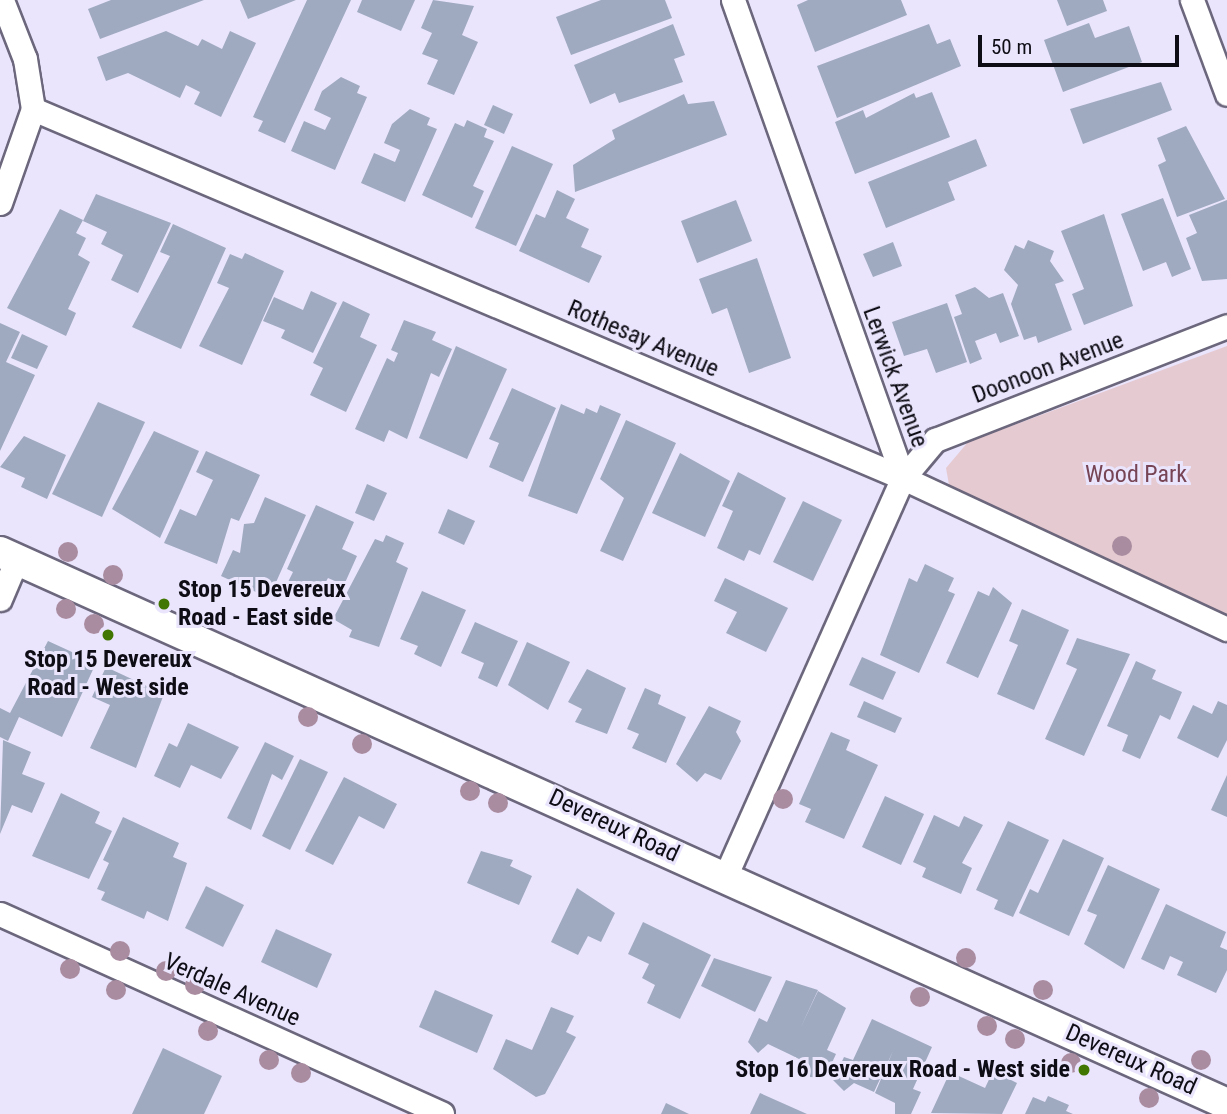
<!DOCTYPE html>
<style>
body{margin:0}
#map{position:relative;width:1227px;height:1114px;overflow:hidden;background:#eae5fd;font-family:"Roboto Condensed",sans-serif}
div>[style]{position:absolute}
[style*='--x']{left:calc(var(--x)*1px);top:calc(var(--y)*1px);width:calc(var(--w)*1px);rotate:calc(var(--a)*1deg)}
.green>*{inset:0;background:#e6cad1}
.building>*{inset:0;background:#9faac0}
.roads{filter:drop-shadow(2px 0 #6c677c) drop-shadow(-2px 0 #6c677c) drop-shadow(0 2px #6c677c) drop-shadow(0 -2px #6c677c)}
.minor>*{height:23px;margin:-11.5px;padding:0 11.5px;transform-origin:11.5px;border-radius:11.5px;background:#fff}
.tertiary>*{height:30px;margin:-15px;padding:0 15px;transform-origin:15px;border-radius:15px;background:#fff}
.trees>*{width:20px;height:20px;margin:-10px;border-radius:50%;background:#aa8ca0}
.dots>*{width:19px;height:19px;translate:-50% -50%;box-sizing:border-box;border:4px solid #eae5fd;border-radius:50%}
span{translate:-50% -50%;white-space:nowrap;text-align:center;line-height:1.15;-webkit-text-stroke:6px #eae5fd;paint-order:stroke}
.street-label{font-size:24px;color:#0e0c14}
.park-label{font-size:24px;color:#764454}
.poi-label{font-size:24px;color:#0e0c14;font-weight:700}
.left{translate:0 -50%;text-align:left}
.right{translate:-100% -50%;text-align:right}
.scale{position:absolute;left:978px;top:35px;width:201px;height:32px;box-sizing:border-box;border:4px solid #0e0c14;border-top:0;padding-left:9px;font-size:21px;line-height:24px;white-space:nowrap;color:#0e0c14;-webkit-text-stroke:5px #eae5fd;paint-order:stroke}
</style>
<div id="map">
<div class="green">
<div style="clip-path:polygon(1227px 346px,1227px 615px,949px 485px,946px 468px,968px 442px)"></div>
</div>
<div class="building">
<div style="clip-path:polygon(111px 0,204px 0,100px 39px,88px 9px)"></div>
<div style="clip-path:polygon(240px 0,296px 0,248px 19px)"></div>
<div style="clip-path:polygon(307px 0,351px 0,285px 143px,258px 131px,263px 121px,253px 117px)"></div>
<div style="clip-path:polygon(362px 0,415px 0,401px 31px,357px 12px)"></div>
<div style="clip-path:polygon(433px 0,474px 6px,462px 35px,478px 42px,454px 95px,427px 84px,438px 60px,422px 54px,432px 33px,421px 28px)"></div>
<div style="clip-path:polygon(601px 0,665px 0,672px 18px,571px 55px,556px 17px)"></div>
<div style="clip-path:polygon(808px 0,901px 0,907px 15px,815px 52px,797px 5px)"></div>
<div style="clip-path:polygon(1057px 0,1103px 0,1107px 11px,1067px 26px)"></div>
<div style="clip-path:polygon(1089px 23px,1095px 38px,1129px 26px,1142px 62px,1063px 92px,1044px 40px)"></div>
<div style="clip-path:polygon(673px 24px,685px 55px,674px 59px,683px 82px,619px 103px,615px 93px,590px 104px,574px 65px)"></div>
<div style="clip-path:polygon(929px 24px,937px 44px,950px 39px,961px 66px,837px 118px,817px 66px)"></div>
<div style="clip-path:polygon(166px 31px,198px 46px,202px 39px,222px 49px,230px 31px,256px 43px,221px 117px,194px 104px,200px 92px,186px 85px,180px 98px,128px 73px,106px 81px,97px 57px)"></div>
<div style="clip-path:polygon(341px 77px,360px 86px,357px 93px,367px 97px,335px 170px,291px 151px,304px 121px,325px 130px,331px 118px,314px 110px,322px 91px)"></div>
<div style="clip-path:polygon(1161px 82px,1172px 110px,1083px 144px,1070px 109px)"></div>
<div style="clip-path:polygon(932px 92px,950px 137px,855px 174px,835px 122px,863px 110px,866px 118px,914px 93px,916px 98px)"></div>
<div style="clip-path:polygon(684px 94px,688px 104px,714px 101px,727px 135px,575px 192px,573px 165px,615px 139px,612px 130px)"></div>
<div style="clip-path:polygon(493px 105px,513px 114px,504px 134px,484px 125px)"></div>
<div style="clip-path:polygon(410px 109px,430px 118px,427px 125px,437px 129px,405px 202px,361px 183px,374px 153px,395px 162px,400px 150px,384px 143px,392px 124px)"></div>
<div style="clip-path:polygon(467px 120px,487px 129px,484px 137px,494px 141px,473px 186px,484px 191px,472px 218px,422px 195px,455px 123px,464px 127px)"></div>
<div style="clip-path:polygon(1186px 126px,1225px 199px,1177px 217px,1158px 165px,1166px 161px,1157px 138px)"></div>
<div style="clip-path:polygon(976px 139px,987px 166px,948px 182px,955px 200px,886px 228px,868px 182px)"></div>
<div style="clip-path:polygon(512px 146px,553px 164px,516px 246px,475px 228px)"></div>
<div style="clip-path:polygon(557px 190px,575px 199px,566px 218px,589px 229px,581px 247px,602px 256px,589px 283px,519px 251px,536px 214px,545px 218px)"></div>
<div style="clip-path:polygon(96px 194px,171px 223px,138px 293px,111px 280px,123px 255px,101px 244px,107px 232px,83px 221px)"></div>
<div style="clip-path:polygon(1163px 198px,1191px 269px,1172px 277px,1166px 262px,1143px 271px,1121px 214px)"></div>
<div style="clip-path:polygon(736px 200px,752px 241px,697px 263px,681px 221px)"></div>
<div style="clip-path:polygon(1227px 200px,1227px 279px,1202px 281px,1186px 238px,1197px 233px,1189px 215px)"></div>
<div style="clip-path:polygon(60px 209px,83px 220px,76px 233px,86px 238px,78px 255px,90px 262px,68px 309px,76px 313px,66px 336px,7px 308px)"></div>
<div style="clip-path:polygon(1104px 214px,1133px 306px,1084px 325px,1072px 294px,1084px 289px,1061px 231px)"></div>
<div style="clip-path:polygon(173px 224px,226px 248px,181px 349px,132px 327px,170px 256px,160px 252px)"></div>
<div style="clip-path:polygon(1028px 240px,1054px 251px,1050px 261px,1064px 281px,1055px 284px,1072px 330px,1038px 343px,1036px 336px,1024px 340px,1011px 304px,1018px 285px,1004px 270px,1015px 245px,1024px 249px)"></div>
<div style="clip-path:polygon(893px 242px,902px 266px,873px 277px,863px 254px)"></div>
<div style="clip-path:polygon(245px 253px,284px 271px,242px 365px,199px 346px,229px 288px,217px 283px,230px 254px,242px 259px)"></div>
<div style="clip-path:polygon(757px 258px,791px 358px,749px 373px,727px 308px,712px 314px,699px 279px)"></div>
<div style="clip-path:polygon(975px 287px,989px 298px,1003px 293px,1019px 336px,1000px 343px,996px 333px,975px 341px,982px 359px,970px 364px,954px 317px,962px 314px,955px 295px)"></div>
<div style="clip-path:polygon(311px 291px,337px 303px,313px 353px,281px 338px,285px 330px,263px 321px,274px 297px,303px 310px)"></div>
<div style="clip-path:polygon(343px 301px,370px 314px,360px 337px,377px 345px,346px 412px,310px 395px,323px 368px,313px 363px)"></div>
<div style="clip-path:polygon(947px 303px,967px 362px,936px 373px,927px 349px,904px 356px,892px 322px)"></div>
<div style="clip-path:polygon(404px 320px,436px 332px,432px 340px,452px 349px,439px 377px,431px 373px,407px 439px,389px 430px,384px 442px,355px 429px,387px 358px,394px 362px,398px 353px,391px 350px)"></div>
<div style="clip-path:polygon(0 323px,20px 332px,6px 362px,35px 375px,0 451px)"></div>
<div style="clip-path:polygon(22px 334px,48px 346px,37px 369px,11px 358px)"></div>
<div style="clip-path:polygon(456px 346px,507px 369px,467px 459px,419px 438px)"></div>
<div style="clip-path:polygon(512px 388px,556px 408px,523px 482px,489px 467px,499px 443px,489px 439px)"></div>
<div style="clip-path:polygon(98px 402px,145px 422px,102px 517px,52px 494px)"></div>
<div style="clip-path:polygon(561px 404px,584px 414px,586px 408px,597px 413px,600px 405px,621px 414px,577px 514px,528px 496px)"></div>
<div style="clip-path:polygon(626px 420px,676px 443px,623px 561px,600px 551px,624px 498px,600px 479px)"></div>
<div style="clip-path:polygon(154px 431px,199px 451px,160px 538px,112px 509px)"></div>
<div style="clip-path:polygon(24px 436px,66px 455px,47px 499px,21px 487px,25px 478px,0 467px)"></div>
<div style="clip-path:polygon(206px 451px,260px 475px,239px 521px,231px 518px,217px 564px,164px 543px,180px 509px,196px 516px,213px 480px,196px 472px)"></div>
<div style="clip-path:polygon(680px 453px,730px 481px,705px 537px,652px 513px)"></div>
<div style="clip-path:polygon(738px 472px,786px 498px,760px 555px,749px 550px,744px 561px,717px 548px,733px 511px,722px 506px)"></div>
<div style="clip-path:polygon(367px 484px,387px 493px,374px 521px,355px 513px)"></div>
<div style="clip-path:polygon(265px 497px,306px 515px,269px 598px,221px 576px,233px 550px,240px 553px,244px 524px,254px 523px)"></div>
<div style="clip-path:polygon(803px 501px,842px 520px,813px 581px,773px 562px)"></div>
<div style="clip-path:polygon(316px 505px,354px 522px,342px 549px,357px 556px,344px 585px,328px 578px,324px 585px,316px 581px,310px 596px,286px 586px,293px 572px,287px 569px)"></div>
<div style="clip-path:polygon(448px 509px,475px 521px,464px 545px,438px 533px)"></div>
<div style="clip-path:polygon(386px 535px,404px 543px,396px 562px,408px 568px,379px 647px,349px 637px,352px 630px,333px 619px,375px 539px,383px 542px)"></div>
<div style="clip-path:polygon(925px 564px,954px 578px,948px 591px,955px 594px,919px 673px,880px 655px,909px 578px,917px 582px)"></div>
<div style="clip-path:polygon(725px 578px,788px 608px,766px 652px,726px 633px,737px 612px,714px 601px)"></div>
<div style="clip-path:polygon(993px 587px,1012px 603px,978px 678px,946px 663px,978px 591px,989px 596px)"></div>
<div style="clip-path:polygon(422px 591px,466px 610px,441px 667px,414px 654px,418px 646px,400px 639px)"></div>
<div style="clip-path:polygon(1022px 609px,1069px 630px,1034px 710px,997px 694px,1018px 645px,1009px 641px)"></div>
<div style="clip-path:polygon(475px 622px,518px 641px,497px 687px,478px 678px,484px 663px,461px 653px)"></div>
<div style="clip-path:polygon(1077px 638px,1130px 654px,1084px 756px,1045px 739px,1077px 669px,1066px 664px)"></div>
<div style="clip-path:polygon(48px 641px,96px 663px,62px 737px,19px 717px,8px 741px,0 737px,0 708px,10px 713px)"></div>
<div style="clip-path:polygon(527px 642px,570px 662px,548px 710px,508px 685px)"></div>
<div style="clip-path:polygon(862px 657px,896px 672px,883px 700px,849px 685px)"></div>
<div style="clip-path:polygon(1136px 661px,1156px 670px,1152px 679px,1182px 692px,1170px 720px,1160px 715px,1140px 759px,1122px 751px,1128px 735px,1107px 726px)"></div>
<div style="clip-path:polygon(106px 667px,164px 694px,136px 768px,90px 748px,110px 705px,92px 697px)"></div>
<div style="clip-path:polygon(587px 669px,626px 688px,607px 734px,575px 722px,582px 709px,568px 702px)"></div>
<div style="clip-path:polygon(645px 688px,661px 695px,658px 704px,686px 717px,666px 763px,632px 748px,639px 734px,627px 729px)"></div>
<div style="clip-path:polygon(864px 701px,902px 718px,895px 733px,857px 717px)"></div>
<div style="clip-path:polygon(1218px 701px,1227px 705px,1227px 740px,1218px 758px,1177px 738px,1193px 705px,1212px 714px)"></div>
<div style="clip-path:polygon(709px 706px,741px 721px,736px 732px,741px 741px,721px 780px,705px 773px,697px 782px,676px 764px)"></div>
<div style="clip-path:polygon(188px 723px,239px 747px,221px 779px,191px 765px,180px 788px,154px 776px,169px 743px,177px 747px)"></div>
<div style="clip-path:polygon(831px 732px,850px 740px,846px 750px,878px 765px,844px 839px,805px 822px,811px 809px,799px 804px)"></div>
<div style="clip-path:polygon(3px 740px,31px 752px,22px 774px,45px 783px,32px 813px,12px 805px,0 834px)"></div>
<div style="clip-path:polygon(265px 742px,294px 756px,282px 780px,272px 774px,251px 830px,227px 818px)"></div>
<div style="clip-path:polygon(300px 759px,328px 772px,290px 850px,262px 836px)"></div>
<div style="clip-path:polygon(1227px 775px,1227px 817px,1211px 810px)"></div>
<div style="clip-path:polygon(344px 777px,397px 804px,384px 829px,359px 816px,333px 865px,305px 851px)"></div>
<div style="clip-path:polygon(61px 793px,100px 812px,95px 823px,112px 831px,89px 879px,32px 856px)"></div>
<div style="clip-path:polygon(885px 796px,924px 814px,901px 865px,862px 847px)"></div>
<div style="clip-path:polygon(934px 815px,959px 827px,964px 816px,983px 825px,962px 863px,972px 868px,961px 894px,922px 877px,926px 868px,913px 862px)"></div>
<div style="clip-path:polygon(123px 817px,179px 843px,173px 857px,187px 863px,168px 921px,147px 911px,144px 919px,101px 900px,105px 892px,97px 889px,109px 863px,103px 860px)"></div>
<div style="clip-path:polygon(1008px 821px,1049px 840px,1013px 917px,994px 909px,998px 900px,976px 890px)"></div>
<div style="clip-path:polygon(1063px 839px,1104px 858px,1069px 936px,1019px 913px,1030px 889px,1038px 893px)"></div>
<div style="clip-path:polygon(481px 851px,513px 860px,510px 866px,532px 876px,519px 905px,467px 883px)"></div>
<div style="clip-path:polygon(1108px 865px,1160px 889px,1124px 969px,1084px 944px,1097px 915px,1087px 911px)"></div>
<div style="clip-path:polygon(206px 886px,244px 905px,223px 947px,185px 928px)"></div>
<div style="clip-path:polygon(577px 888px,615px 913px,601px 942px,588px 936px,578px 955px,551px 942px)"></div>
<div style="clip-path:polygon(1166px 904px,1226px 932px,1220px 947px,1227px 950px,1227px 970px,1216px 993px,1177px 975px,1183px 962px,1170px 956px,1164px 970px,1141px 959px)"></div>
<div style="clip-path:polygon(643px 922px,711px 955px,680px 1019px,647px 1003px,655px 985px,642px 978px,649px 964px,628px 954px)"></div>
<div style="clip-path:polygon(276px 929px,332px 954px,317px 988px,261px 962px)"></div>
<div style="clip-path:polygon(714px 958px,772px 977px,755px 1012px,701px 986px)"></div>
<div style="clip-path:polygon(786px 980px,818px 990px,800px 1029px,818px 991px,846px 1008px,827px 1050px,836px 1054px,825px 1078px,810px 1077px,809px 1064px,789px 1054px,768px 1044px,758px 1053px,748px 1042px,759px 1018px,767px 1022px)"></div>
<div style="clip-path:polygon(435px 990px,493px 1015px,477px 1053px,419px 1027px)"></div>
<div style="clip-path:polygon(551px 1007px,574px 1016px,566px 1032px,576px 1037px,545px 1094px,536px 1097px,493px 1069px,506px 1039px,532px 1050px)"></div>
<div style="clip-path:polygon(872px 1019px,932px 1047px,913px 1089px,921px 1092px,911px 1114px,895px 1114px,895px 1103px,875px 1093px,893px 1051px,874px 1092px,854px 1083px,844px 1091px,833px 1080px,844px 1057px,853px 1060px)"></div>
<div style="clip-path:polygon(163px 1048px,222px 1076px,204px 1114px,132px 1114px)"></div>
<div style="clip-path:polygon(993px 1071px,1017px 1083px,1002px 1114px,931px 1113px,950px 1072px,985px 1088px)"></div>
<div style="clip-path:polygon(760px 1093px,807px 1114px,750px 1114px)"></div>
<div style="clip-path:polygon(1048px 1096px,1069px 1105px,1066px 1111px,1073px 1114px,1025px 1114px,1033px 1097px,1045px 1102px)"></div>
<div style="clip-path:polygon(666px 1103px,689px 1114px,661px 1114px)"></div>
</div>
<div class="roads">
<div class="minor">
<div style="--x:733;--y:0;--w:507;--a:70.42"></div>
<div style="--x:1192;--y:0;--w:100;--a:69.6"></div>
<div style="--x:33;--y:109;--w:945;--a:22.98"></div>
<div style="--x:903;--y:478;--w:357;--a:25"></div>
<div style="--x:0;--y:203;--w:100;--a:-70.7"></div>
<div style="--x:33;--y:109;--w:51;--a:-99.1"></div>
<div style="--x:25;--y:59;--w:63;--a:-111.3"></div>
<div style="--x:0;--y:599;--w:43;--a:-67"></div>
<div style="--x:725;--y:877;--w:437;--a:-66"></div>
<div style="--x:903;--y:478;--w:50;--a:-49.9"></div>
<div style="--x:935;--y:440;--w:313;--a:-21.3"></div>
<div style="--x:0;--y:914;--w:485;--a:24.3"></div>
</div>
<div class="tertiary">
<div style="--x:0;--y:552;--w:1345;--a:24.22"></div>
</div>
</div>
<div class="trees">
<div style="left:1122px;top:546px"></div>
<div style="left:68px;top:552px"></div>
<div style="left:113px;top:575px"></div>
<div style="left:66px;top:609px"></div>
<div style="left:94px;top:624px"></div>
<div style="left:308px;top:717px"></div>
<div style="left:362px;top:744px"></div>
<div style="left:470px;top:791px"></div>
<div style="left:783px;top:799px"></div>
<div style="left:498px;top:803px"></div>
<div style="left:120px;top:951px"></div>
<div style="left:966px;top:958px"></div>
<div style="left:70px;top:969px"></div>
<div style="left:166px;top:971px"></div>
<div style="left:195px;top:985px"></div>
<div style="left:116px;top:990px"></div>
<div style="left:1043px;top:990px"></div>
<div style="left:920px;top:997px"></div>
<div style="left:987px;top:1026px"></div>
<div style="left:208px;top:1031px"></div>
<div style="left:1015px;top:1039px"></div>
<div style="left:269px;top:1060px"></div>
<div style="left:1201px;top:1060px"></div>
<div style="left:1071px;top:1063px"></div>
<div style="left:301px;top:1073px"></div>
<div style="left:1149px;top:1098px"></div>
</div>
<div class="dots">
<div style="left:164px;top:604px;background:#427602"></div>
<div style="left:108px;top:635px;background:#427602"></div>
<div style="left:1084px;top:1070px;background:#427602"></div>
</div>
<div class="street-label">
<span style="left:643px;top:339px;rotate:23deg">Rothesay Avenue</span>
<span style="left:1048px;top:368px;rotate:-21deg">Doonoon Avenue</span>
<span style="left:895px;top:377px;rotate:70deg">Lerwick Avenue</span>
<span style="left:614px;top:826px;rotate:25deg">Devereux Road</span>
<span style="left:232px;top:990px;rotate:24deg">Verdale Avenue</span>
<span style="left:1131px;top:1060px;rotate:24deg">Devereux Road</span>
</div>
<div class="park-label">
<span style="left:1136px;top:475px">Wood Park</span>
</div>
<div class="poi-label">
<span class="left" style="left:178px;top:604px">Stop 15 Devereux<br>Road - East side</span>
<span style="left:108px;top:674px">Stop 15 Devereux<br>Road - West side</span>
<span class="right" style="left:1070px;top:1070px">Stop 16 Devereux Road - West side</span>
</div>
<div class="scale">50 m</div>
</div>
